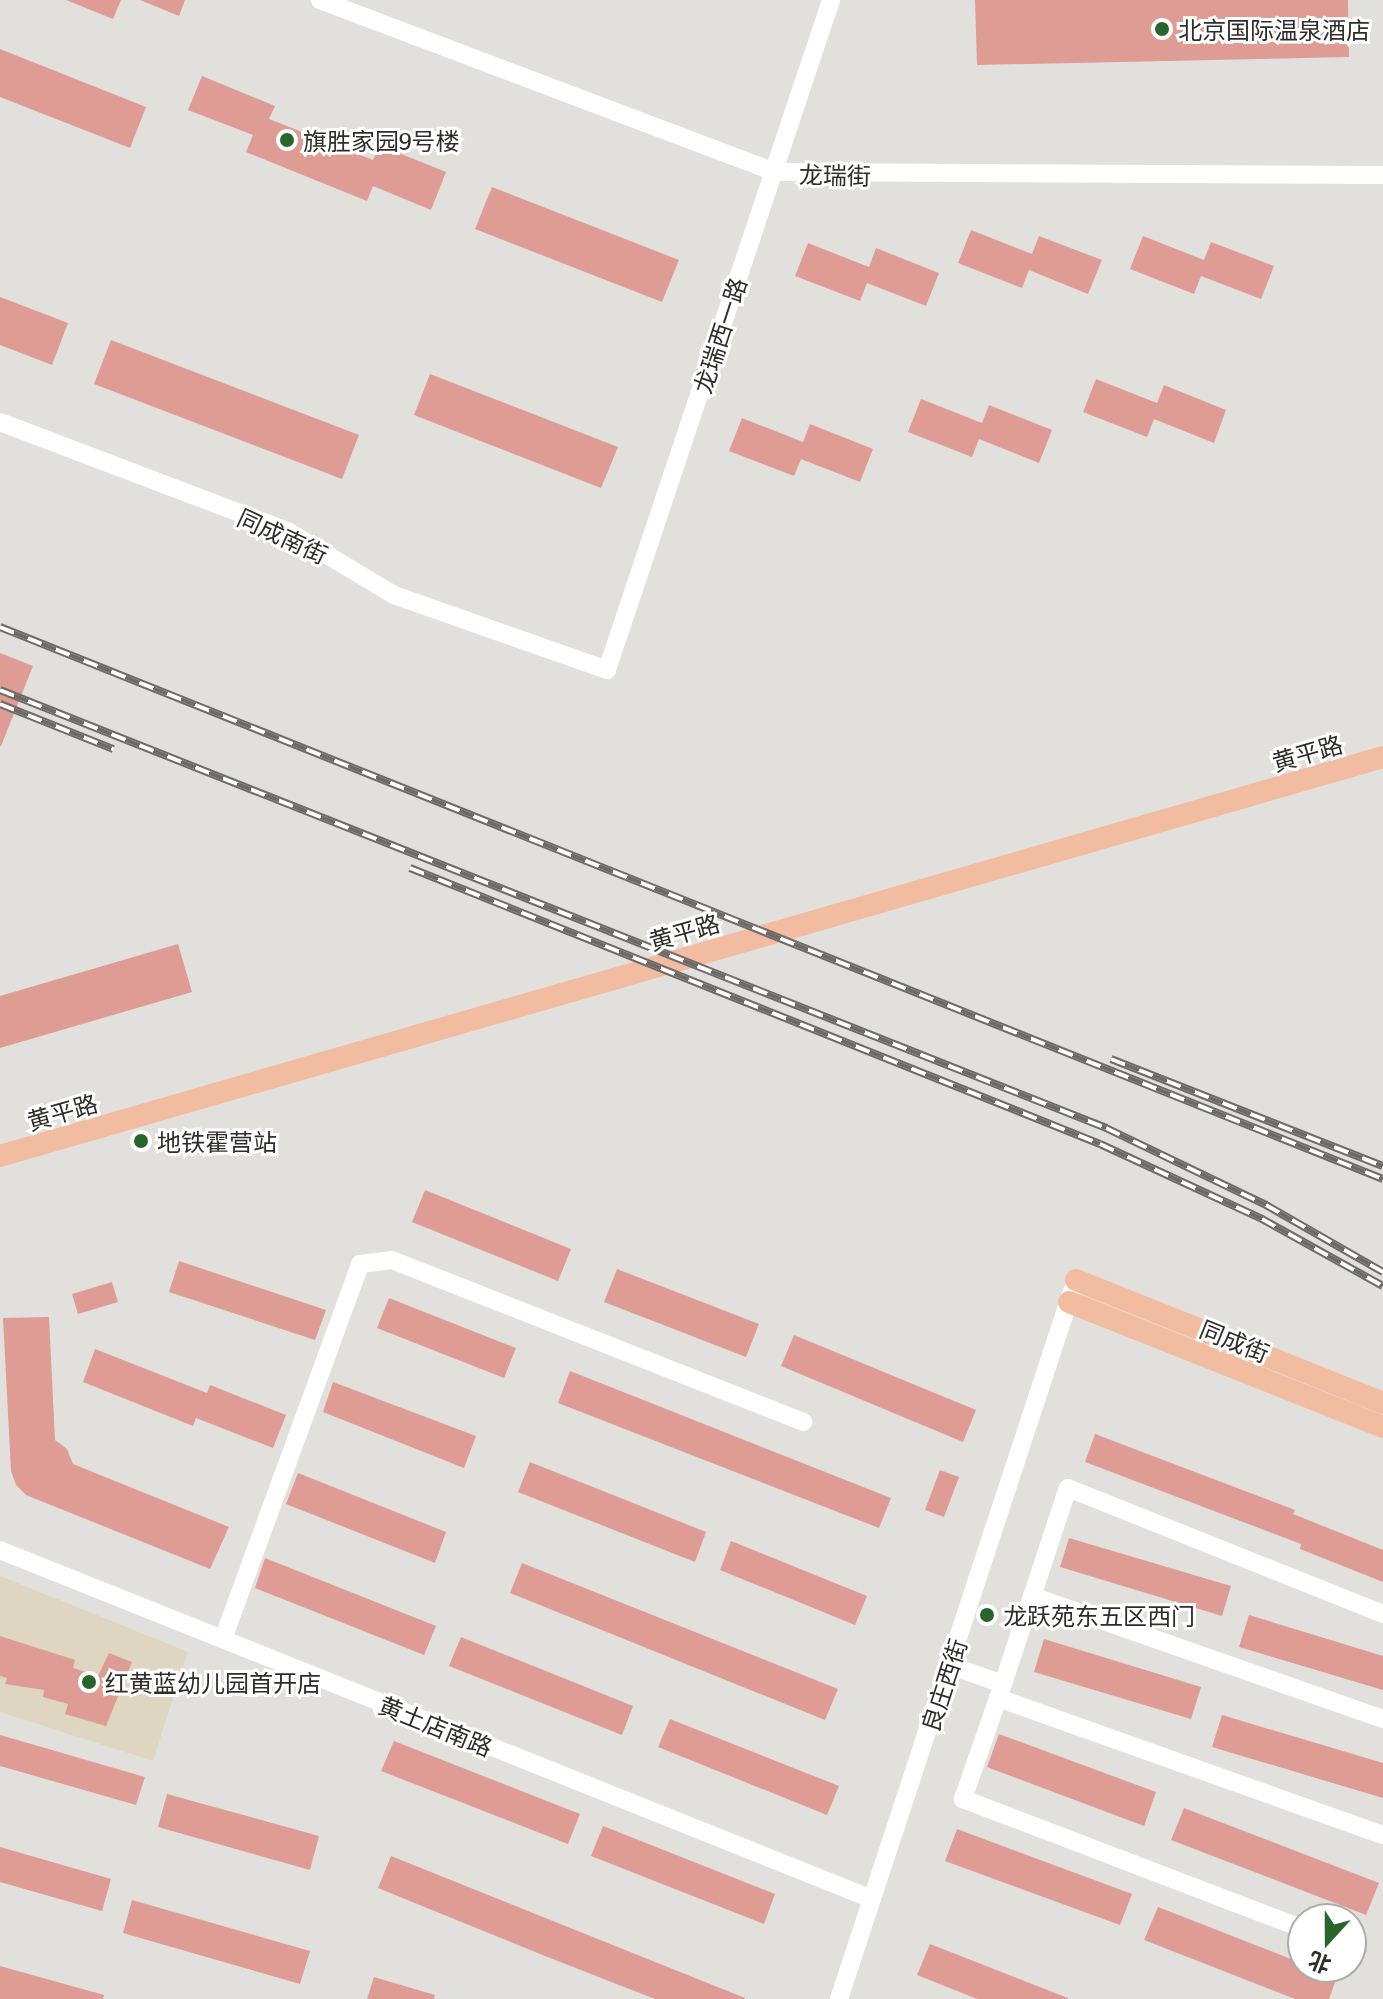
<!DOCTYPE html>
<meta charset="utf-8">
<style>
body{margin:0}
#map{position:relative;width:1383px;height:1999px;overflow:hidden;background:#e2e0dc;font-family:Literata,"Noto Sans SC",serif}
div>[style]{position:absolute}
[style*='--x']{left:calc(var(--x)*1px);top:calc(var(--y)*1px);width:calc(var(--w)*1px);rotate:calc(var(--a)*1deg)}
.education>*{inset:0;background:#ded6c1}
.building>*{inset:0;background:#de9c95}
.minor>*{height:18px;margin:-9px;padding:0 9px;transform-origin:9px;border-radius:9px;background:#fff}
.major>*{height:22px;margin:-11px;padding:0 11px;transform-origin:11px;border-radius:11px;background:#f2bca0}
.rail>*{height:8px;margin-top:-4px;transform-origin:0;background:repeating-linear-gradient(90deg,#fff 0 15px,#6c6b69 0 30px);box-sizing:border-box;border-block:2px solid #6c6b69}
.dots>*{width:22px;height:22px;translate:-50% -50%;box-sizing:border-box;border:4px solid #fff;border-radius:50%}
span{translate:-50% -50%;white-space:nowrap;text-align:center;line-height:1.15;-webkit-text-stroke:6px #fff;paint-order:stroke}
.poi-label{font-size:24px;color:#2d2d2b}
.left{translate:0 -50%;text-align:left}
.street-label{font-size:24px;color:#2d2d2b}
.north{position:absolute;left:1287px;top:1903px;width:80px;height:80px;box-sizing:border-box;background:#fff;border:2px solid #ababaa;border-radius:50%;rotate:201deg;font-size:22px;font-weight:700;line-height:32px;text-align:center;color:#2d2d2b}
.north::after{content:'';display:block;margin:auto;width:28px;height:36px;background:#28652d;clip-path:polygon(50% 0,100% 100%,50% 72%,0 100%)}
</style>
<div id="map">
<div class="education">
<div style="clip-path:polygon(0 1576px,188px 1652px,153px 1761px,0 1712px)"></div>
</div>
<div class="building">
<div style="clip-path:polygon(66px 0,121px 0,113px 19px)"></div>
<div style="clip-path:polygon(140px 0,185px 0,179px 16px)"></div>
<div style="clip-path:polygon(975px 0,1348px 0,1349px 57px,977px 65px)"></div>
<div style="clip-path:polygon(0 49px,146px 107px,130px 148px,0 97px)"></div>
<div style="clip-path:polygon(202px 76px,275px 106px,269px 119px,373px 160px,379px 145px,446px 172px,431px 210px,373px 186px,367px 201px,246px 152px,253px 135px,188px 110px)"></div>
<div style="clip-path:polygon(492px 187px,679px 260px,662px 302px,475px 229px)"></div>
<div style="clip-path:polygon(971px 230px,1032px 254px,1039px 236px,1102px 260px,1088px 294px,1029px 270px,1022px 288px,958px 263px)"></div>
<div style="clip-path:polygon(1143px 236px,1204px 260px,1211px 242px,1274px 266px,1261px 299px,1201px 276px,1194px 294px,1130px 269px)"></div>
<div style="clip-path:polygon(808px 243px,869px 267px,876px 248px,939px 273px,926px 306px,867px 283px,860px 301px,795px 276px)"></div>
<div style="clip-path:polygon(0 297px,68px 323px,52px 365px,0 345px)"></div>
<div style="clip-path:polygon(111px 340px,359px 435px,342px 479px,94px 384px)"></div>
<div style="clip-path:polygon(430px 374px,618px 447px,601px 488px,414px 415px)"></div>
<div style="clip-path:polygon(1096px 379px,1157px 403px,1164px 385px,1226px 410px,1214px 443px,1154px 419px,1147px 437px,1083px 412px)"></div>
<div style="clip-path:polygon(921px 399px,982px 423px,989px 405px,1052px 430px,1039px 463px,979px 439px,972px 457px,908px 432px)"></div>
<div style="clip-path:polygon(742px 418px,803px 442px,810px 424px,873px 449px,860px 482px,801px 459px,794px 476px,729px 451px)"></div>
<div style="clip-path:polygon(0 653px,33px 666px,1px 746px,0 746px)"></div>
<div style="clip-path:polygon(178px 944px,192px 992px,0 1048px,0 996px)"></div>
<div style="clip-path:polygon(425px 1190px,571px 1249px,558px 1281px,412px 1222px)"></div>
<div style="clip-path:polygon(179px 1261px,326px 1310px,315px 1340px,169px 1292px)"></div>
<div style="clip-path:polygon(617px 1269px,759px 1324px,746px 1357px,604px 1302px)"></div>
<div style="clip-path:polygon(112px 1282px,118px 1302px,78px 1314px,72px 1294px)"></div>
<div style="clip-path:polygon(389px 1298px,516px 1348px,504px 1378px,377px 1328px)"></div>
<div style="clip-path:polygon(49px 1317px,55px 1440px,67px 1449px,73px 1464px,229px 1527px,210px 1569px,26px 1495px,16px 1485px,11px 1471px,3px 1318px)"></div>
<div style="clip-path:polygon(794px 1335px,976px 1410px,963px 1442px,781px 1366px)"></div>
<div style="clip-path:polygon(95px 1349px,207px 1393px,210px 1385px,286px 1415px,273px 1448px,196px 1418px,193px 1426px,83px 1382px)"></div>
<div style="clip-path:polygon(570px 1371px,891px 1498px,879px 1528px,558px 1403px)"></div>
<div style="clip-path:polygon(333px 1382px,476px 1436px,464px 1468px,323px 1412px)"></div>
<div style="clip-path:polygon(1095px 1434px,1295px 1510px,1293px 1514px,1383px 1550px,1383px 1582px,1300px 1549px,1301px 1544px,1085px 1462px)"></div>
<div style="clip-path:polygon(530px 1462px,706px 1532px,695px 1562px,518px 1492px)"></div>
<div style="clip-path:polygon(940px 1470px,959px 1477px,944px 1517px,925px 1510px)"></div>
<div style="clip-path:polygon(298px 1473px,446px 1532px,435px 1563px,286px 1504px)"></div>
<div style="clip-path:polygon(1069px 1538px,1231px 1586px,1222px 1616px,1060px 1567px)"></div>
<div style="clip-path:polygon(731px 1541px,867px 1596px,855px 1625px,720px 1570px)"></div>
<div style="clip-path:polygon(265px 1558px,436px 1626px,424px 1655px,255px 1588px)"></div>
<div style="clip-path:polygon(522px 1563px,838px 1689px,825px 1720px,510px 1593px)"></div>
<div style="clip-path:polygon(1249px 1615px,1383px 1656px,1383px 1690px,1239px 1647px)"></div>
<div style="clip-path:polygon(0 1636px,75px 1660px,73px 1668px,98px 1676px,109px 1653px,132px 1662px,106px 1726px,65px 1714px,68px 1704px,43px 1697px,44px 1690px,5px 1684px,7px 1678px,0 1676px)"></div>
<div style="clip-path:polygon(461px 1637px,633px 1706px,622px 1735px,449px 1666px)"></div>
<div style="clip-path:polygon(1044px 1639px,1201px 1687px,1191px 1719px,1034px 1672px)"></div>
<div style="clip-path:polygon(1222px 1715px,1383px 1763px,1383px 1798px,1212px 1747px)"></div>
<div style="clip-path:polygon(670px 1719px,839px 1786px,827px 1815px,658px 1747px)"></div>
<div style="clip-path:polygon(999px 1734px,1156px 1792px,1144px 1826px,987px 1767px)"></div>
<div style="clip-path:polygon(0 1735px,145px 1777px,136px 1805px,0 1766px)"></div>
<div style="clip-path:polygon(394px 1741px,580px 1814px,568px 1844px,381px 1771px)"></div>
<div style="clip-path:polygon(167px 1794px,319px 1836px,310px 1870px,158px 1827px)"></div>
<div style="clip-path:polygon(1184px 1808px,1379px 1883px,1366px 1915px,1171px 1840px)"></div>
<div style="clip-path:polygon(603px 1826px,775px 1894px,764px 1924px,591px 1856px)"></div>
<div style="clip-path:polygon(957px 1829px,1132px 1894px,1120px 1925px,945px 1861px)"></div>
<div style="clip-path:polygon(0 1847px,111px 1879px,102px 1911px,0 1882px)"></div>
<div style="clip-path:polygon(391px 1856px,745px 1998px,745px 1999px,655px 1999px,550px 1958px,378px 1888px)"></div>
<div style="clip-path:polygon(132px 1900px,310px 1951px,300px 1984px,123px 1933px)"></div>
<div style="clip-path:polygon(1158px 1907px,1337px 1977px,1329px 1999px,1295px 1999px,1144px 1940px)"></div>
<div style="clip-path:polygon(930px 1944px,1068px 1998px,1068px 1999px,977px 1999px,917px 1975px)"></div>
<div style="clip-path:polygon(0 1966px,104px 1995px,103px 1999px,0 1999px)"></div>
<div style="clip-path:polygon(374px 1977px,435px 1995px,434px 1999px,367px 1999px)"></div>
</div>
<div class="minor">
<div style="--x:320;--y:0;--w:485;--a:20.7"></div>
<div style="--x:774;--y:172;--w:609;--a:0.28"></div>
<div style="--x:0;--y:422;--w:309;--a:20.8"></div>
<div style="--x:289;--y:532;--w:122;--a:31"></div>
<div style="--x:394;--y:595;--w:226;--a:19.4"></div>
<div style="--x:607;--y:670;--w:706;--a:-71.51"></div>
<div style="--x:0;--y:1550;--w:939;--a:21.81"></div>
<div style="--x:1032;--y:1596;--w:372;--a:19.3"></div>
<div style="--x:223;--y:1639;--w:399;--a:-69.9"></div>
<div style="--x:360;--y:1264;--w:32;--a:-7"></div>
<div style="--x:392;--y:1260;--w:442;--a:21.5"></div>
<div style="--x:949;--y:1665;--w:57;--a:19.4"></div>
<div style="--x:1003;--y:1684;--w:122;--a:109.2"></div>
<div style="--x:963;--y:1799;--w:364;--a:20.9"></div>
<div style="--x:1003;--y:1684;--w:206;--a:-71.7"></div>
<div style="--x:1068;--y:1488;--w:339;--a:21.8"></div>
<div style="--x:998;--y:1698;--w:409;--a:19.6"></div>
<div style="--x:839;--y:1999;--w:745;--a:-71.78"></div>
</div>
<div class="major">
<div style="--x:0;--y:1156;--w:1439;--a:-16.09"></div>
<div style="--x:1076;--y:1280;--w:331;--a:21.8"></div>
<div style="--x:1069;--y:1302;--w:338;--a:21.7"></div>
</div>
<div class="rail">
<div style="--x:0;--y:627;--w:1489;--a:21.76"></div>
<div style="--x:0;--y:690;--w:1190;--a:21.6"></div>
<div style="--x:1106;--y:1128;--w:178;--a:25.7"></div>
<div style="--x:1266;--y:1205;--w:135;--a:29.8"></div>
<div style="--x:0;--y:704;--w:122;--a:21.7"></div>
<div style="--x:410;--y:868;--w:743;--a:21.8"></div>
<div style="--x:1100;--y:1144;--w:179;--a:24.8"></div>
<div style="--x:1262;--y:1219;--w:138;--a:29"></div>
<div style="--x:1111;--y:1059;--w:292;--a:21.5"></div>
</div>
<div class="dots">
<div style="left:1162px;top:29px;background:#28652d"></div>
<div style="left:287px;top:140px;background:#28652d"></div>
<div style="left:141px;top:1141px;background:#28652d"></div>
<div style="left:987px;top:1615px;background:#28652d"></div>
<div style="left:89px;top:1682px;background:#28652d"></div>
</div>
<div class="poi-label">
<span class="left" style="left:1178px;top:29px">北京国际温泉酒店</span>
<span class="left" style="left:303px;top:140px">旗胜家园9号楼</span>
<span class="left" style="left:157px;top:1141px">地铁霍营站</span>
<span class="left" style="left:1003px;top:1615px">龙跃苑东五区西门</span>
<span class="left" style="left:105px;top:1682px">红黄蓝幼儿园首开店</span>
</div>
<div class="street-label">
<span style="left:835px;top:174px;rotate:1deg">龙瑞街</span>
<span style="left:719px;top:335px;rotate:-72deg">龙瑞西一路</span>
<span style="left:283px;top:535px;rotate:25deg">同成南街</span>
<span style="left:1307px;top:752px;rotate:-16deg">黄平路</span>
<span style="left:684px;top:931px;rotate:-16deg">黄平路</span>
<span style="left:62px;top:1111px;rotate:-16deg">黄平路</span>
<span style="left:1235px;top:1340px;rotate:22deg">同成街</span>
<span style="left:943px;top:1685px;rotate:-72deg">良庄西街</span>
<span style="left:436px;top:1725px;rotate:22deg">黄土店南路</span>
</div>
<div class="north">北</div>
</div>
